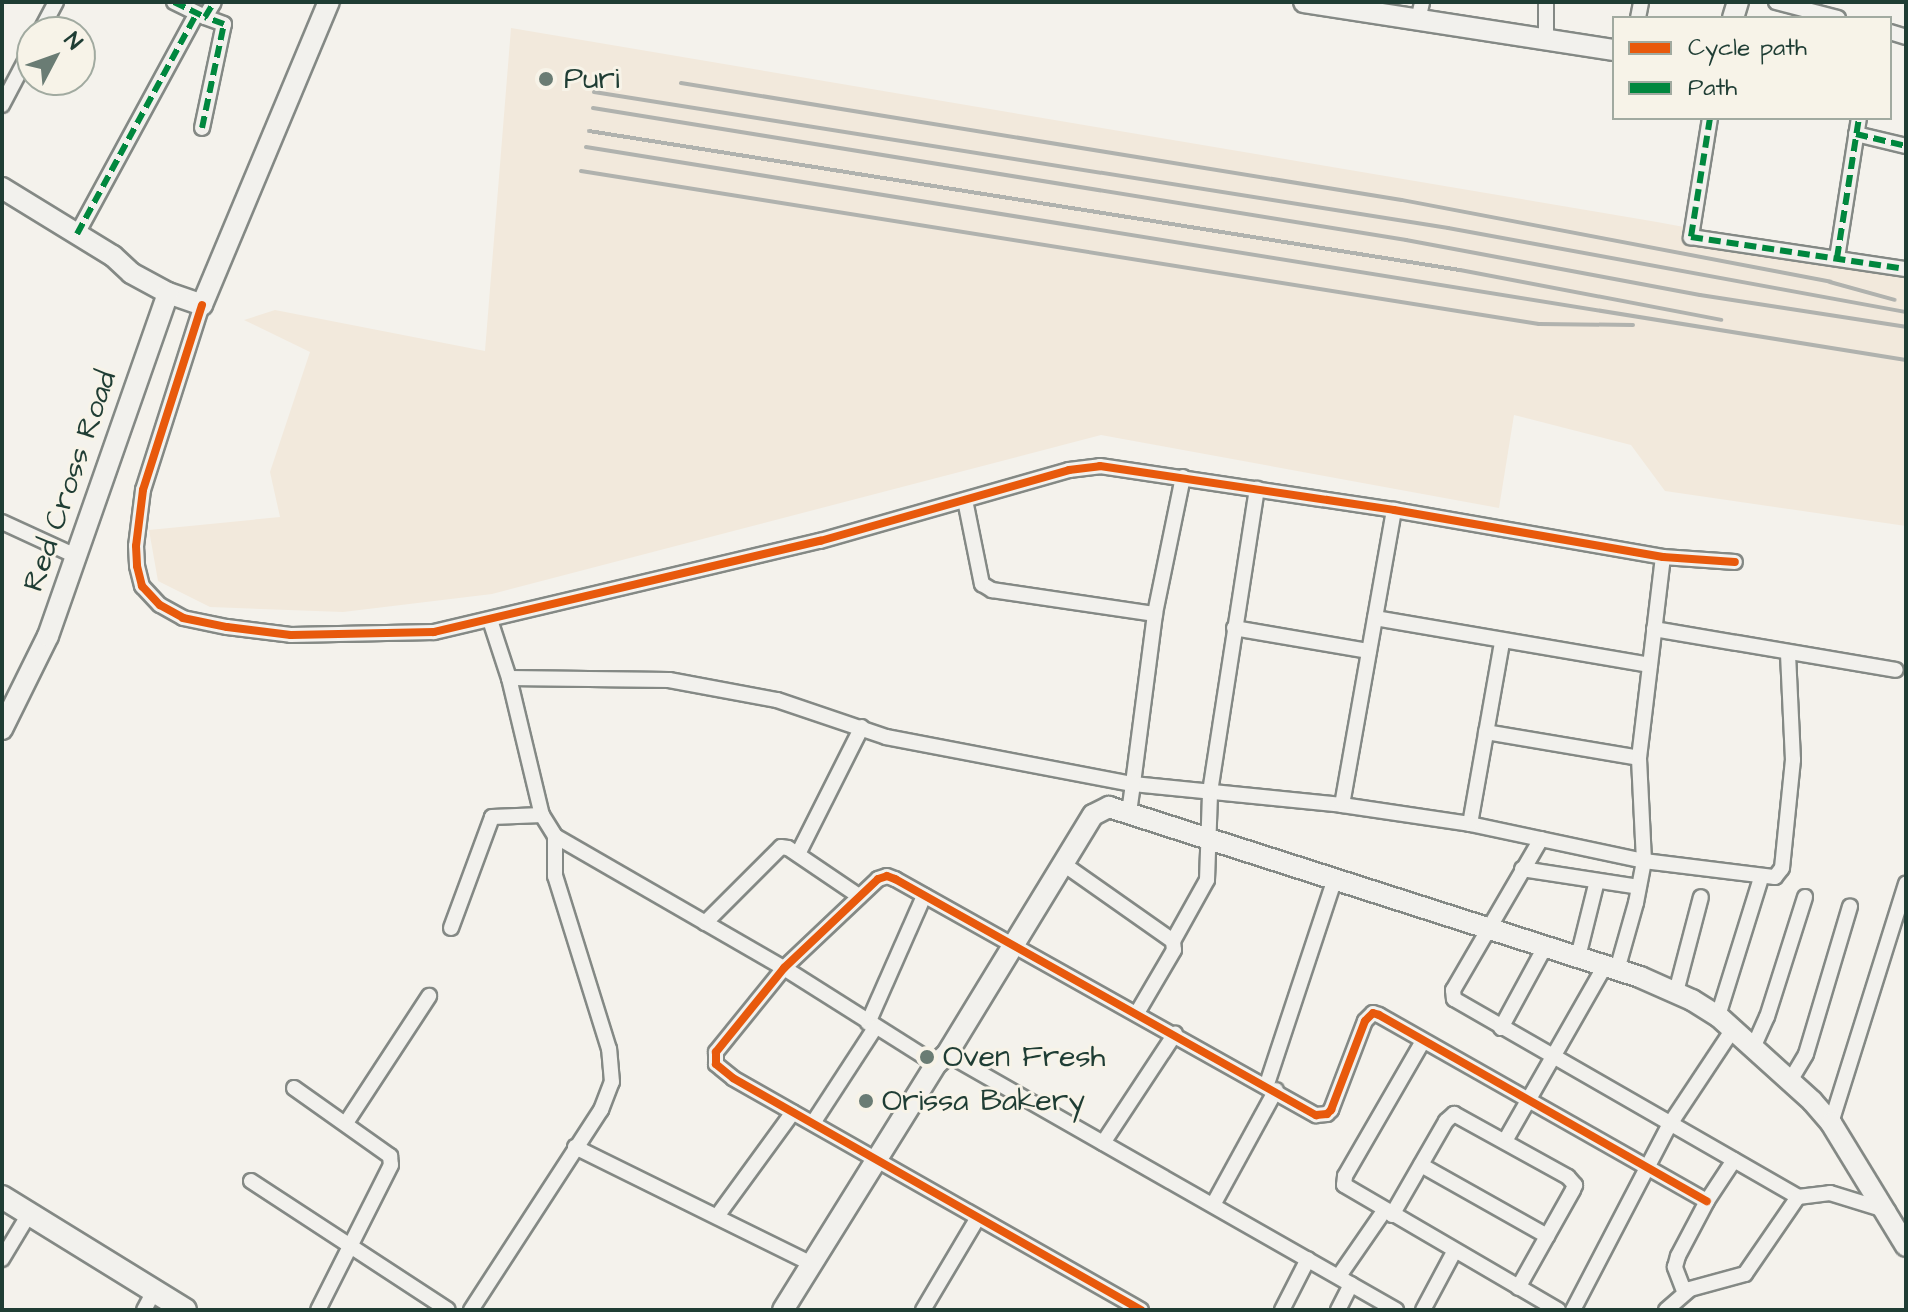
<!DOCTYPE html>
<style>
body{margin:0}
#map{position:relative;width:1908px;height:1312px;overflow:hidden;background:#f4f2ec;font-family:"Architects Daughter",sans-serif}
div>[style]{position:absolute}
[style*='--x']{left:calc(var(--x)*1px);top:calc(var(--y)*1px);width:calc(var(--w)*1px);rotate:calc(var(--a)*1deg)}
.built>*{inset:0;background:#f2e9dc}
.roads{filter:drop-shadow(2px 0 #848985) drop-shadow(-2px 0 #848985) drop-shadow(0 2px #848985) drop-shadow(0 -2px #848985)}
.minor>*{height:14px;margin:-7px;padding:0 7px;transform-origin:7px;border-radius:7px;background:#f2f1ed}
.secondary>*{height:20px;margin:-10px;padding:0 10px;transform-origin:10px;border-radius:10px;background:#f2f1ed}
.trunk>*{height:22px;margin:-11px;padding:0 11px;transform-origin:11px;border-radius:11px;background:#f2f1ed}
.rail>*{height:4px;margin:-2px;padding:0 2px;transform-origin:2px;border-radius:2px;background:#b0b2ae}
.quiet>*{height:6px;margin-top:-3px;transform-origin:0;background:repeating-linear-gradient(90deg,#00873e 0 12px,transparent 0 18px)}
.cycleway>*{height:8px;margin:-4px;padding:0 4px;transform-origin:4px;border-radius:4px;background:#e8590c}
.dots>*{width:22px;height:22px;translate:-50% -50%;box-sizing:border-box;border:4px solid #f7f3e8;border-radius:50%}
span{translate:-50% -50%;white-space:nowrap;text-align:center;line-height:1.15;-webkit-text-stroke:6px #f7f3e8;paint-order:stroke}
.poi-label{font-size:30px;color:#1f3d34}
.left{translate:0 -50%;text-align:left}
.street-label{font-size:30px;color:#1f3d34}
.frame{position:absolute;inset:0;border:4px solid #1f3d34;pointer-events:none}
.legend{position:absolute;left:1612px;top:16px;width:280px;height:104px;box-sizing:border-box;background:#f7f3e8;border:2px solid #a1aaa0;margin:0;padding:10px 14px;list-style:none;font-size:24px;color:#1f3d34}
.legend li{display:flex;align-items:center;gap:16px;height:40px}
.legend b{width:40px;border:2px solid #a1aaa0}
.north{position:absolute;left:16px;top:16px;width:80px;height:80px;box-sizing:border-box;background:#f7f3e8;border:2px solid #a1aaa0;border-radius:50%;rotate:49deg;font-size:22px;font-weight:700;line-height:32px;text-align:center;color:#1f3d34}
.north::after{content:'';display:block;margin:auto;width:28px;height:36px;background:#6a7c74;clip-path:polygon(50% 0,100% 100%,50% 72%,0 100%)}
</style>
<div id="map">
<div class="built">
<div style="clip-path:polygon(511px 28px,1657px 222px,1906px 268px,1906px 526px,1665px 491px,1631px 445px,1514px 415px,1499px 508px,1101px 435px,492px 594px,343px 612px,210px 607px,158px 581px,149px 530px,280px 517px,270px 472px,310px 352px,244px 320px,275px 310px,485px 351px)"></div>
</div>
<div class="roads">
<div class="minor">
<div style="--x:174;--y:2;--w:34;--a:26"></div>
<div style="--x:205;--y:17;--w:17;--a:-59"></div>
<div style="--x:1546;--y:2;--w:37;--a:90"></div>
<div style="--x:1776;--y:2;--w:64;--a:14.5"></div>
<div style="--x:1638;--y:18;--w:16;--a:-79"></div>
<div style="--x:1418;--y:20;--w:18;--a:-77"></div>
<div style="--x:40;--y:32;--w:34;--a:-62"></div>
<div style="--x:1890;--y:32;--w:17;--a:17"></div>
<div style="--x:2;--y:105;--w:64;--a:-62.2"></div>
<div style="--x:1710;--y:118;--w:121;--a:99.1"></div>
<div style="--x:1691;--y:237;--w:217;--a:8.5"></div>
<div style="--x:202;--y:128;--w:106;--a:-78.1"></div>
<div style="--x:224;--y:24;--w:20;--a:-160"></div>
<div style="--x:1856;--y:134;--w:51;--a:13.5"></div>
<div style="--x:77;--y:234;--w:251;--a:-61.5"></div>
<div style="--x:1837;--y:258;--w:142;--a:-81.1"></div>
<div style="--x:202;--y:305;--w:194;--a:107.7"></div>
<div style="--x:143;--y:490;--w:56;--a:97.1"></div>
<div style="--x:136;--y:546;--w:20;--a:87"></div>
<div style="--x:137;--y:566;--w:21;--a:76"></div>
<div style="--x:142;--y:586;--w:26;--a:47"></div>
<div style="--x:160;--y:605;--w:26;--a:29"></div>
<div style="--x:183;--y:618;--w:45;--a:11.6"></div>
<div style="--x:227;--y:627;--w:64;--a:7.1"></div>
<div style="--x:291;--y:635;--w:143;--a:-1.2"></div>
<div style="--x:434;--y:632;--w:397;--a:-13.3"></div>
<div style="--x:820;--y:541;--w:259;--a:-15.9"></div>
<div style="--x:1069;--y:470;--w:31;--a:-7"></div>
<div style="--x:1100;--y:466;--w:297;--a:8.5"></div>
<div style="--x:1394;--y:510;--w:273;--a:9.9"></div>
<div style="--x:1663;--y:557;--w:72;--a:4"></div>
<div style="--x:1183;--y:477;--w:140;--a:101.6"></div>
<div style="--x:1155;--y:614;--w:171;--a:97.4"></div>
<div style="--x:1133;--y:784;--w:210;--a:5.7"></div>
<div style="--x:1342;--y:805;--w:129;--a:8.4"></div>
<div style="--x:1470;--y:824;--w:178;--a:12"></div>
<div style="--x:1644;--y:861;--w:132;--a:7"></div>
<div style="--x:1775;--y:877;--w:11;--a:-52"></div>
<div style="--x:1782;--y:868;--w:109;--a:-84.2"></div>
<div style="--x:1793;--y:760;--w:107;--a:-92.7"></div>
<div style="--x:965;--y:500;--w:86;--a:78.6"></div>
<div style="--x:982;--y:584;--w:12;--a:31"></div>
<div style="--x:992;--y:590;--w:165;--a:8.4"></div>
<div style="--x:2;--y:522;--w:81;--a:24.7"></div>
<div style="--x:1375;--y:618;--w:279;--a:9.7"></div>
<div style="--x:490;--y:620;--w:61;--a:71.9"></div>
<div style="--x:509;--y:678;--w:141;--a:76.5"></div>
<div style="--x:542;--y:815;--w:25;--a:58"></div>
<div style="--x:555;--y:836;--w:264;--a:30"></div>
<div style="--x:784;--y:968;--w:180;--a:32.3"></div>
<div style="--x:1234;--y:628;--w:137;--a:9.7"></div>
<div style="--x:1654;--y:629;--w:245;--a:9.6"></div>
<div style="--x:509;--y:678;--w:160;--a:0.7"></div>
<div style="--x:669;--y:680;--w:110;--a:10.5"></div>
<div style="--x:777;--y:700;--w:115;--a:18.7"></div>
<div style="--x:886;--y:737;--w:251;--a:10.8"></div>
<div style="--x:1133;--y:784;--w:28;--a:98"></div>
<div style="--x:1486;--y:732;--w:155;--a:9.6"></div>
<div style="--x:1342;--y:805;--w:300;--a:-80"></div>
<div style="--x:1470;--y:824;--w:185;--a:-80"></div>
<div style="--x:1541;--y:839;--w:175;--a:120.2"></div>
<div style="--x:1453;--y:990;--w:9;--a:84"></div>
<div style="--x:1454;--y:999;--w:397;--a:29.9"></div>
<div style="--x:798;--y:854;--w:142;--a:-63.3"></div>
<div style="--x:1062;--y:863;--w:136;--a:35.1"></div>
<div style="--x:1173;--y:941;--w:9;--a:84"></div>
<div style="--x:1174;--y:950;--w:73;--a:120.4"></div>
<div style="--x:1522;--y:869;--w:118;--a:8.7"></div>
<div style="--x:705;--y:923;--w:107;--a:-45"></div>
<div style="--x:781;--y:847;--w:7;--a:8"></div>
<div style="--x:788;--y:848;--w:86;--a:34.1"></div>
<div style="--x:451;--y:928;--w:118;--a:-69.7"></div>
<div style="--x:492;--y:817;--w:50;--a:-2.3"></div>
<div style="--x:1173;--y:941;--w:70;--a:-60.9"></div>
<div style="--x:1207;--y:880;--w:88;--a:-88"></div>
<div style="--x:1210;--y:792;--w:307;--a:-81.2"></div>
<div style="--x:1578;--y:957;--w:78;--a:-76"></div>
<div style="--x:1617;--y:970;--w:70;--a:-74.2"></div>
<div style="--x:1636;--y:903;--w:43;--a:-79.2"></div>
<div style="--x:1644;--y:861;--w:103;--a:-92.8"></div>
<div style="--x:1639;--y:758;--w:202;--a:-83.2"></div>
<div style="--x:1676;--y:992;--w:98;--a:-75.3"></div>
<div style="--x:1718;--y:1016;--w:145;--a:-72.7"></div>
<div style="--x:868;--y:1023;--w:139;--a:-66.2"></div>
<div style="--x:1501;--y:1028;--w:92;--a:-61.5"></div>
<div style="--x:1423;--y:1041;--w:156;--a:120"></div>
<div style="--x:1345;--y:1176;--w:9;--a:96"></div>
<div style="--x:1344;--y:1185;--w:248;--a:30.3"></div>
<div style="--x:1753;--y:1048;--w:34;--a:-66"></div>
<div style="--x:1767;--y:1017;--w:126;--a:-72.4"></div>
<div style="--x:947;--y:1054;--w:517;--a:29.69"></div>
<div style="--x:1790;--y:1081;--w:31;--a:-59"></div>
<div style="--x:1806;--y:1054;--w:154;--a:-73.4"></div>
<div style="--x:1267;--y:1084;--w:214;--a:-71.7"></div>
<div style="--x:294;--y:1088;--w:118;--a:35.3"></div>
<div style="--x:390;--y:1156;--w:9;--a:84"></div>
<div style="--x:391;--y:1165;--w:162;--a:116.7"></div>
<div style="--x:346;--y:1123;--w:152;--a:-56.8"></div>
<div style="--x:813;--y:1123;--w:113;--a:-56.9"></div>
<div style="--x:1831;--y:1123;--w:251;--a:-72.6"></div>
<div style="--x:1505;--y:1141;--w:202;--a:-60.3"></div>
<div style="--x:1103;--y:1143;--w:131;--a:-56.6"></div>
<div style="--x:575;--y:1147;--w:262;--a:26.3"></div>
<div style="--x:1421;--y:1165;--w:145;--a:29.4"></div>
<div style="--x:251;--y:1181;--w:235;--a:33.2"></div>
<div style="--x:1213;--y:1205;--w:131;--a:-61.3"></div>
<div style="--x:718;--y:1215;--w:127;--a:-53.9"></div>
<div style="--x:1392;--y:1215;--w:108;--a:-60.1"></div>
<div style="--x:1446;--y:1121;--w:11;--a:-41"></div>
<div style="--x:1454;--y:1114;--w:130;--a:28.9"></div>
<div style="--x:1568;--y:1177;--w:11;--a:49"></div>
<div style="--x:1575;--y:1185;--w:5;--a:112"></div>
<div style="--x:1573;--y:1190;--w:112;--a:119.3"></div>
<div style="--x:2;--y:1259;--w:52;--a:-59"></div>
<div style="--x:1339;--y:1276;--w:79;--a:-55.3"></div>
<div style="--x:1684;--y:1291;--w:26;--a:-111"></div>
<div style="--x:1675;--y:1267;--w:11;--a:-75"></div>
<div style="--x:1678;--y:1256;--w:62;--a:-62.2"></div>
<div style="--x:1707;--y:1201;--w:49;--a:-56.6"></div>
<div style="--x:144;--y:1310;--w:21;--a:-62"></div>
<div style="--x:471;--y:1310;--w:239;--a:-57"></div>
<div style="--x:601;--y:1110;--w:30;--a:-69"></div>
<div style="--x:612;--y:1082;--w:33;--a:-95"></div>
<div style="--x:609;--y:1049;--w:181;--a:-107.3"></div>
<div style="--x:555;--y:876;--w:40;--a:-90"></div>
<div style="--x:923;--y:1310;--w:106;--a:-59.3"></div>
<div style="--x:1141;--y:1310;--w:469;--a:-150.4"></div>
<div style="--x:733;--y:1078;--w:22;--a:-141"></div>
<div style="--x:716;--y:1064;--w:12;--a:-90"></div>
<div style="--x:716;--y:1052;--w:108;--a:-51"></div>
<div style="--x:784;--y:968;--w:129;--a:-43.4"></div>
<div style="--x:878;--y:879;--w:9;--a:-18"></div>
<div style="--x:887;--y:876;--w:9;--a:21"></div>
<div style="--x:895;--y:879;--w:483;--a:29.3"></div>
<div style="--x:1316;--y:1115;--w:11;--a:-5"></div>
<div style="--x:1327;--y:1114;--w:6;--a:-45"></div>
<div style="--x:1331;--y:1110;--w:95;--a:-69.1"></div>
<div style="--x:1365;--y:1021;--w:11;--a:-45"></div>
<div style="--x:1373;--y:1013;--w:6;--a:18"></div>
<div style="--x:1379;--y:1015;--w:377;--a:29.6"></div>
<div style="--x:1282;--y:1310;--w:57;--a:-63"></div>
<div style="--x:1338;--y:1310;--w:29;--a:-63"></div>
<div style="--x:1423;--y:1310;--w:66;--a:-61.9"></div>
<div style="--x:1573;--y:1310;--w:210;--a:-62.5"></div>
<div style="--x:1670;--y:1124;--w:114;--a:-56.4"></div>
<div style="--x:1666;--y:1310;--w:32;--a:-41"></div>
<div style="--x:1690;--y:1289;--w:57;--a:-15.3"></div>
<div style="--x:1745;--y:1274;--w:93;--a:-55.5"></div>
<div style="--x:1798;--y:1197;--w:32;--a:-7"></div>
<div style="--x:1830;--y:1193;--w:61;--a:17.2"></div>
</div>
<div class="secondary">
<div style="--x:1304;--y:2;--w:314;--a:8.8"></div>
<div style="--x:1733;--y:18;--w:17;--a:-73"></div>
<div style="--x:2;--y:188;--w:130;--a:31.5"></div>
<div style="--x:113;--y:256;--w:25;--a:43"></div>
<div style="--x:131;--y:273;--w:42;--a:28.4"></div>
<div style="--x:168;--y:293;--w:36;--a:19"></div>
<div style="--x:202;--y:305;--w:329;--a:-67.3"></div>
<div style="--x:2;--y:729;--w:104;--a:-63.7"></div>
<div style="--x:48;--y:636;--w:363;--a:-70.7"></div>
<div style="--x:783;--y:1310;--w:290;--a:-58.1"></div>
<div style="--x:936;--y:1064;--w:15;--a:-42"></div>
<div style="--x:947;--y:1054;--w:280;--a:-58.6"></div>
<div style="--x:1093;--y:815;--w:18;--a:-27"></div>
<div style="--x:1109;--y:807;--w:558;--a:17.75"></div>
<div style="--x:1640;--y:977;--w:57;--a:23.9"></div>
<div style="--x:1692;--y:1000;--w:31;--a:32"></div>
<div style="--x:1718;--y:1016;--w:127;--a:42.1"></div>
<div style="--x:1812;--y:1101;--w:29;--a:49"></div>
<div style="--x:1831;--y:1123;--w:144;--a:58.6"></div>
</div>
<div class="trunk">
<div style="--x:2;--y:1197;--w:215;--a:31.7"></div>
</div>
</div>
<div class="rail">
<div style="--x:681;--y:83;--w:730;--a:9.22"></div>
<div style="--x:1402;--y:200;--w:436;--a:10.8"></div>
<div style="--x:1830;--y:282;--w:67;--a:15.5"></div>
<div style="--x:594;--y:92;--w:865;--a:9.05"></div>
<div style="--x:1448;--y:228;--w:466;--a:10.4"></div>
<div style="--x:593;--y:108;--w:824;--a:9.22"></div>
<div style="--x:1406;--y:240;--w:299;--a:10.6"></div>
<div style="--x:1700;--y:295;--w:208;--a:8.8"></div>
<div style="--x:589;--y:131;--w:882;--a:9.07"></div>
<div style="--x:1460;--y:270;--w:266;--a:10.8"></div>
<div style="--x:586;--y:147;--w:1337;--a:9.17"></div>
<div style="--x:581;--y:171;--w:970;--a:9.07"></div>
<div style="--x:1539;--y:324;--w:94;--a:0.6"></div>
</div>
<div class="quiet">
<div style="--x:174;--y:2;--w:34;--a:26"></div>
<div style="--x:205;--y:17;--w:17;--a:-59"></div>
<div style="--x:1710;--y:118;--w:121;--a:99.1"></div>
<div style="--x:1691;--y:237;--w:217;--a:8.5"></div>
<div style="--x:202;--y:128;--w:106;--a:-78.1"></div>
<div style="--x:224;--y:24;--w:20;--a:-160"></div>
<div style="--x:1856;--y:134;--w:51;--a:13.5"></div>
<div style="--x:77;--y:234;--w:251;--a:-61.5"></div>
<div style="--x:1837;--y:258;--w:142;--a:-81.1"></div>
</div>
<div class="cycleway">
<div style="--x:202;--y:305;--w:194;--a:107.7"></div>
<div style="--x:143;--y:490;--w:56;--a:97.1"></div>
<div style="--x:136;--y:546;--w:20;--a:87"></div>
<div style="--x:137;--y:566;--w:21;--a:76"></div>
<div style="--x:142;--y:586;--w:26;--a:47"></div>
<div style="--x:160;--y:605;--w:26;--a:29"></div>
<div style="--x:183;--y:618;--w:45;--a:11.6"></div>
<div style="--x:227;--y:627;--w:64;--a:7.1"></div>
<div style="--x:291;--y:635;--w:143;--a:-1.2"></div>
<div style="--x:434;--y:632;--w:397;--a:-13.3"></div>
<div style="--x:820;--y:541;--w:259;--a:-15.9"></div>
<div style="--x:1069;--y:470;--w:31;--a:-7"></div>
<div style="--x:1100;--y:466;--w:297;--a:8.5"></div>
<div style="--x:1394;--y:510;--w:273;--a:9.9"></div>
<div style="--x:1663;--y:557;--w:72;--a:4"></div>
<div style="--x:1141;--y:1310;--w:469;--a:-150.4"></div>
<div style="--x:733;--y:1078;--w:22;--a:-141"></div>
<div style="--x:716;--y:1064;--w:12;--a:-90"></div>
<div style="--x:716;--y:1052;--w:108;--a:-51"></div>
<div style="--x:784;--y:968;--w:129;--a:-43.4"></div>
<div style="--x:878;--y:879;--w:9;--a:-18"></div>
<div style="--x:887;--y:876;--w:9;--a:21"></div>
<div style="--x:895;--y:879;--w:483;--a:29.3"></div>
<div style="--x:1316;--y:1115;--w:11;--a:-5"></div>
<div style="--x:1327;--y:1114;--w:6;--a:-45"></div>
<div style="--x:1331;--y:1110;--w:95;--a:-69.1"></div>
<div style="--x:1365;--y:1021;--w:11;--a:-45"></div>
<div style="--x:1373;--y:1013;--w:6;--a:18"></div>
<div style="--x:1379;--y:1015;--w:377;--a:29.6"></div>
</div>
<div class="dots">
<div style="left:546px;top:79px;background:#6a7c74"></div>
<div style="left:927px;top:1057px;background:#6a7c74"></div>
<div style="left:866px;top:1101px;background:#6a7c74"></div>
</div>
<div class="poi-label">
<span class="left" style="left:564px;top:79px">Puri</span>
<span class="left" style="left:943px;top:1057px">Oven Fresh</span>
<span class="left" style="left:882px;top:1101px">Orissa Bakery</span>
</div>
<div class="street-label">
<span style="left:70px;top:481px;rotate:-71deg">Red Cross Road</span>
</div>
<div class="frame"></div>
<ul class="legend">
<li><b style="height:10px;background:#e8590c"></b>Cycle path</li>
<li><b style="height:10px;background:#00873e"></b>Path</li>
</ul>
<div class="north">N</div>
</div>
